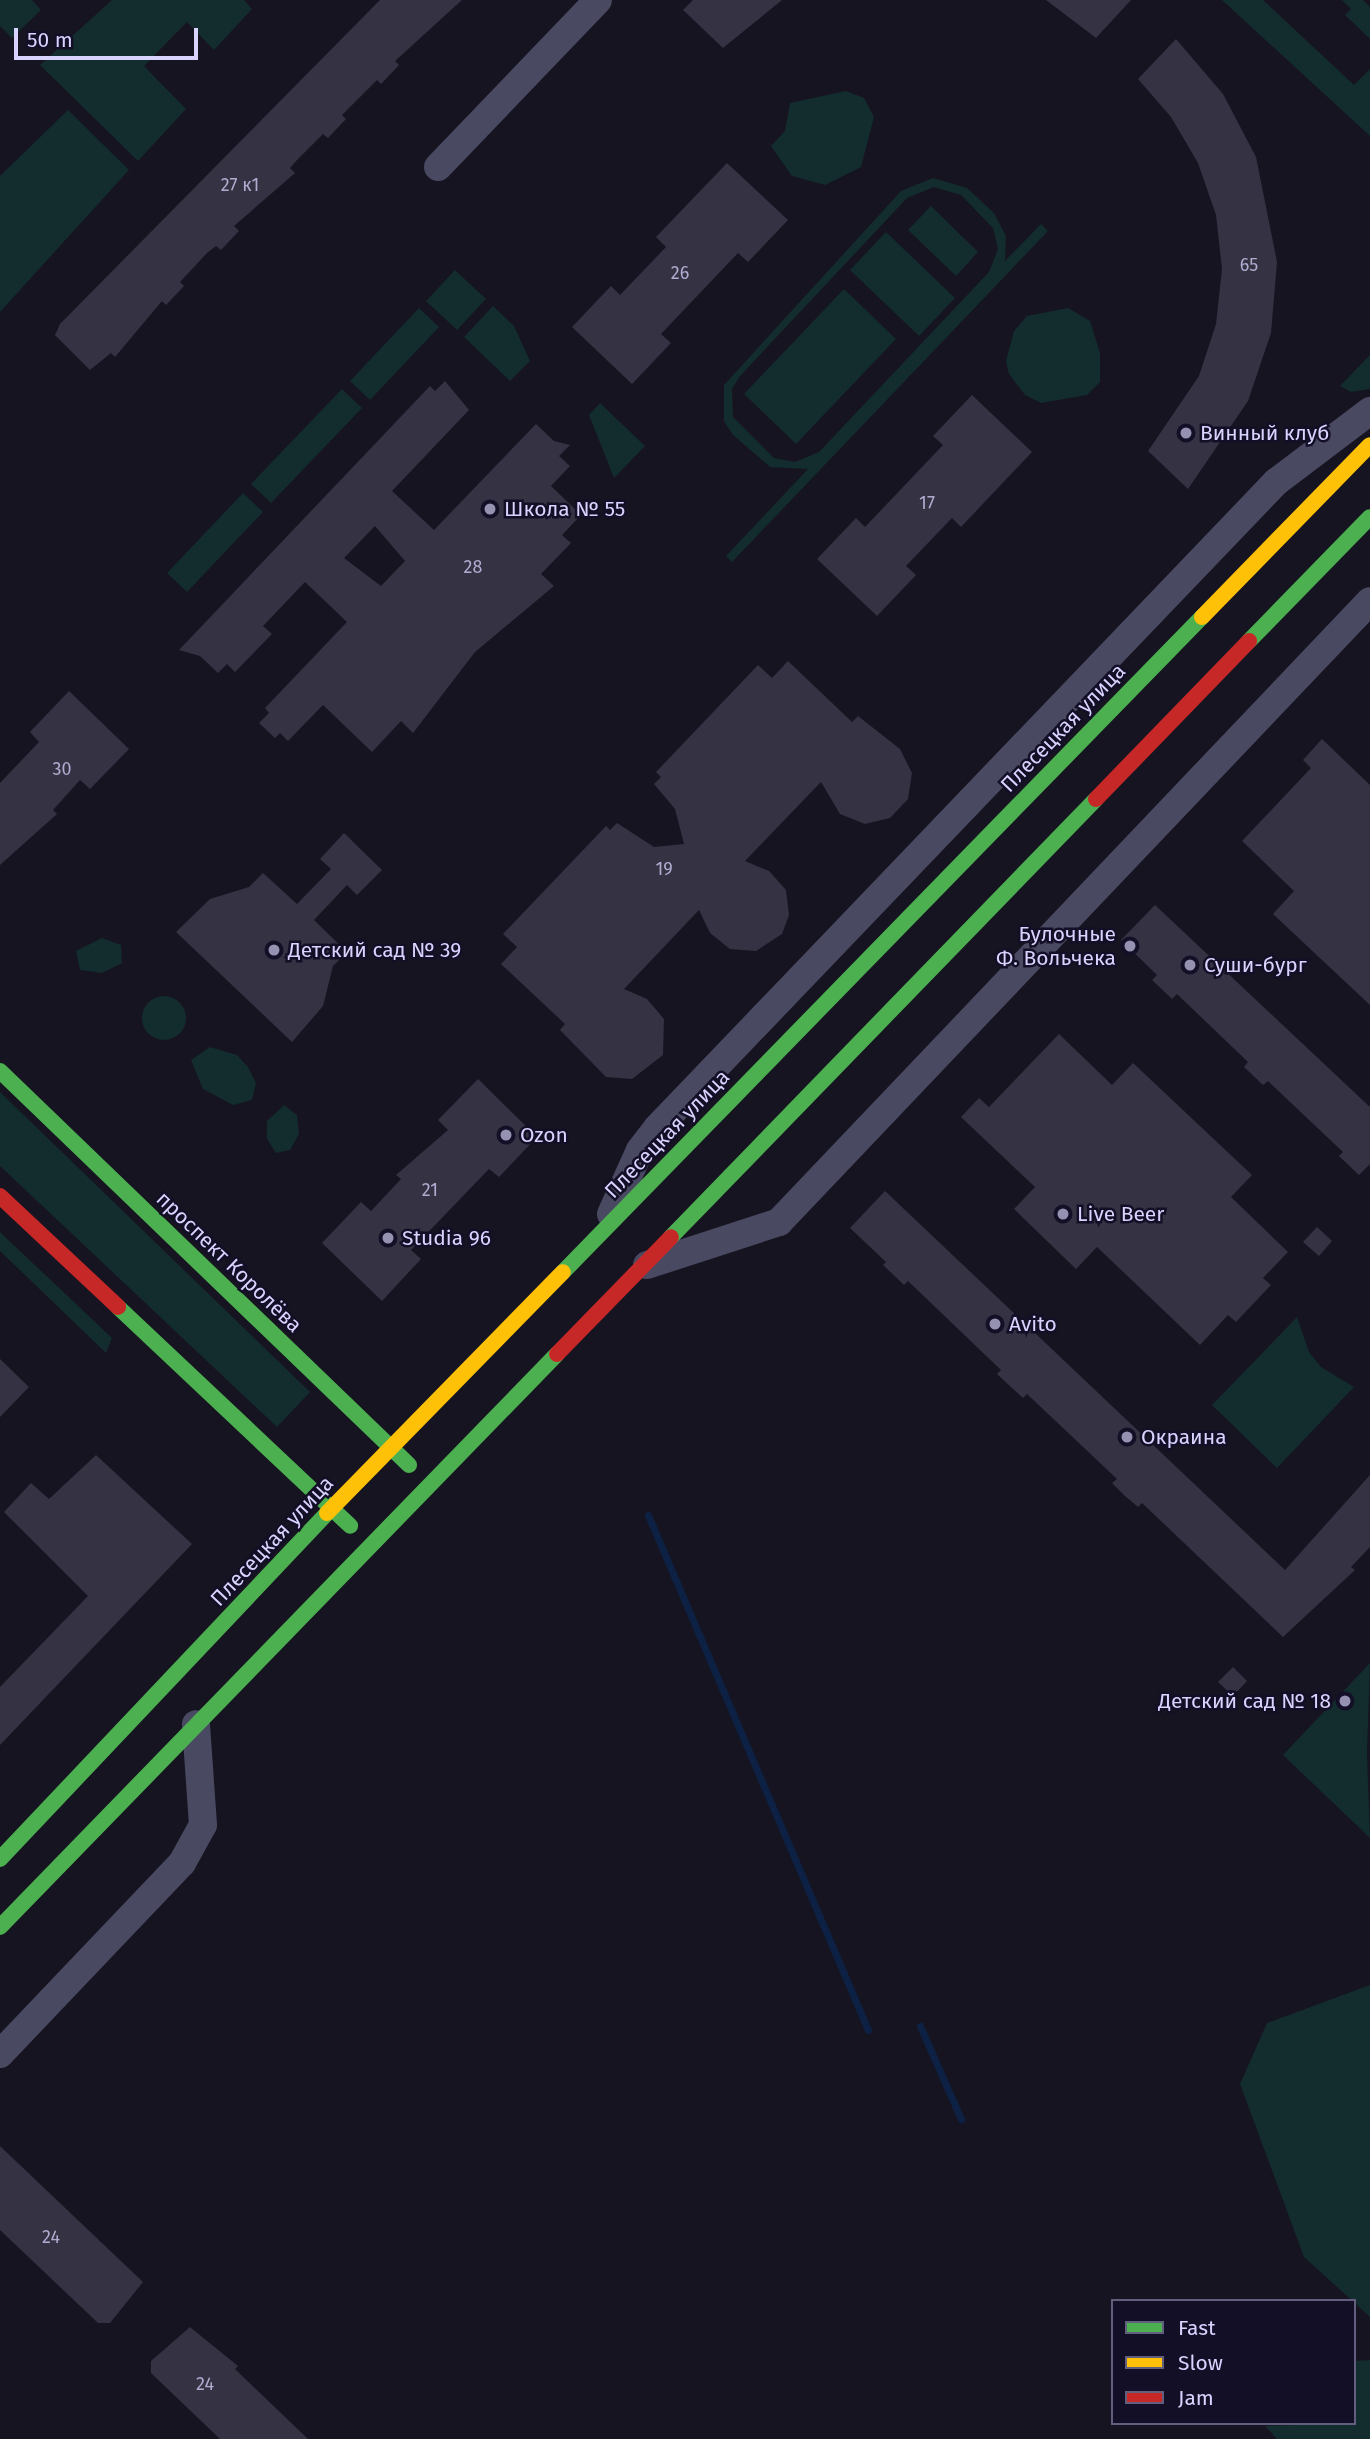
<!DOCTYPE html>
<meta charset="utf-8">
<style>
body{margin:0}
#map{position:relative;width:1370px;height:2439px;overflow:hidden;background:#161421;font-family:"Fira Sans",sans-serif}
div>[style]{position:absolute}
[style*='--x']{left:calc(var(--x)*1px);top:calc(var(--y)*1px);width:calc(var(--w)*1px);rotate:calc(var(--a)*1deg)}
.green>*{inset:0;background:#132c2d}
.round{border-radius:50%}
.stream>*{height:7px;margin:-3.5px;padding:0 3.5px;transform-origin:3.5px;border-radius:3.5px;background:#0d2144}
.building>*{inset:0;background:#343243}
.street>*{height:28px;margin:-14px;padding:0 14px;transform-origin:14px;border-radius:14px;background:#4a4962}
.fast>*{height:16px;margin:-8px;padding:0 8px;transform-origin:8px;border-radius:8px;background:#4caf50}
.slow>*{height:16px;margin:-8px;padding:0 8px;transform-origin:8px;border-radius:8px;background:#ffc107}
.jam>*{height:16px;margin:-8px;padding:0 8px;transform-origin:8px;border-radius:8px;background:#c62828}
.dots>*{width:19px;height:19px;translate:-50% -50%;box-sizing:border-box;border:4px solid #130f26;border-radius:50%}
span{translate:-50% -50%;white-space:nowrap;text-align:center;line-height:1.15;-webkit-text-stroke:5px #130f26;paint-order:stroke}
.number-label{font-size:18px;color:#b0acd0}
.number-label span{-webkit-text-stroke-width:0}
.poi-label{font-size:21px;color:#d9d4ff}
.left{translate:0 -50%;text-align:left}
.right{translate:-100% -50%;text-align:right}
.street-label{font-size:21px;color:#d9d4ff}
.legend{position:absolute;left:1111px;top:2299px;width:245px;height:126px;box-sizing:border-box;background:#130f26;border:2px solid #625e7d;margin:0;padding:9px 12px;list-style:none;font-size:21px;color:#d9d4ff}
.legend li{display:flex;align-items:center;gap:14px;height:35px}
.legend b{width:35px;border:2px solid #625e7d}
.scale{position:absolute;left:14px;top:28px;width:184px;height:32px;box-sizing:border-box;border:4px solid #d9d4ff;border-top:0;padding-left:9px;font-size:21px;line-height:24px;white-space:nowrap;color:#d9d4ff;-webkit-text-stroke:5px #130f26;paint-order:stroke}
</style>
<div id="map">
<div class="green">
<div style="clip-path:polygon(0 0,32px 0,41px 10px,12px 38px,0 26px)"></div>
<div style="clip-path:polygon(112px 0,244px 0,252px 9px,214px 50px,187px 22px,144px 66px,186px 109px,138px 161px,40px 65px)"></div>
<div style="clip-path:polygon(1222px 0,1263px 0,1354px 85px,1370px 69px,1370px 136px)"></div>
<div style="clip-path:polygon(1342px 0,1363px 0,1370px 7px,1370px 39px,1345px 15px,1351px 9px)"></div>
<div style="clip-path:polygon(846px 91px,864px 98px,874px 117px,861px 167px,825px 185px,792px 176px,771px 146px,785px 131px,790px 103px)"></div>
<div style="clip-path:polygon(68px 110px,129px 170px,0 312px,0 176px)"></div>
<div style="clip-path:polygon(evenodd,933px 178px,967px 188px,994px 213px,1006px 236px,1005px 261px,1041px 224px,1048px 231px,732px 562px,726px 556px,808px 469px,770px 467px,733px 435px,724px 421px,724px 385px,901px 191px,933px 178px,934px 187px,961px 195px,993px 228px,998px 249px,989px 272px,819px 452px,795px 462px,774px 458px,733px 417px,732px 389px,740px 376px,907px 198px,934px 187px)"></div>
<div style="clip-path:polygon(931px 206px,978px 252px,956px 276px,908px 230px)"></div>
<div style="clip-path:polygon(886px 232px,955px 298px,919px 336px,850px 270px)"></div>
<div style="clip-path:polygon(455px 270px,486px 299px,457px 330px,426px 301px)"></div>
<div style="clip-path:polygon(844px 289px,896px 339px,796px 444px,744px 394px)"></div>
<div style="clip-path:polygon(493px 306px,514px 326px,530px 361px,510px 381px,464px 337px)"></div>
<div style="clip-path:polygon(419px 308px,439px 327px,370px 400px,350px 381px)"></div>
<div style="clip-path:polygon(1068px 308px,1090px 321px,1100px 353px,1100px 382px,1087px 395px,1041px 403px,1025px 395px,1009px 374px,1006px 361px,1014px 331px,1027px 316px)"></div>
<div style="clip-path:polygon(1370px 355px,1370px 389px,1351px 392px,1340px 386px)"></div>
<div style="clip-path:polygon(342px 389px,362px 408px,271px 503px,251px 484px)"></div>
<div style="clip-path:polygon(600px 403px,645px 446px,614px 478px,589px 415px)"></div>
<div style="clip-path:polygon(243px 493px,263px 512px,187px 592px,167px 573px)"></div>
<div style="clip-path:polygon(102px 938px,121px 945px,122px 963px,102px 973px,80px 970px,76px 951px)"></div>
<div class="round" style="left:142px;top:996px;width:44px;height:44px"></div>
<div style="clip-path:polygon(210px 1047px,237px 1055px,248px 1067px,256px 1083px,252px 1100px,233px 1105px,203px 1089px,191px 1060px)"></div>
<div style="clip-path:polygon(0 1092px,310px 1392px,277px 1427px,0 1166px)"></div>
<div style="clip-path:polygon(284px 1105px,297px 1115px,299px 1134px,290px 1150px,276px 1153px,267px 1139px,267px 1121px)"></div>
<div style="clip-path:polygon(0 1232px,112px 1338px,106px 1353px,0 1251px)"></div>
<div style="clip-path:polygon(1297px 1317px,1309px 1352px,1321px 1367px,1354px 1387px,1277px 1468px,1212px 1405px)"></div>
<div style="clip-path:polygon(1370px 1663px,1367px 1753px,1370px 1838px,1283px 1755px)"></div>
<div style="clip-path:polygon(1370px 1985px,1370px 2317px,1304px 2257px,1240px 2084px,1267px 2023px)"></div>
<div style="clip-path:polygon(1370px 2360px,1370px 2439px,1277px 2439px,1265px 2426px,1354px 2423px,1354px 2361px)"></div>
</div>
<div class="stream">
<div style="--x:648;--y:1515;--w:560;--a:66.87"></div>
<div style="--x:920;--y:2026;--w:102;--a:66.2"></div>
</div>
<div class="building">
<div style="clip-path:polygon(380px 0,462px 0,395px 61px,399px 65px,381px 84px,377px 80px,342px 115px,346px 119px,328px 138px,323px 134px,297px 160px,290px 168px,295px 173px,234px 226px,239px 231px,221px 250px,216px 246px,207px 253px,180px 282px,184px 286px,166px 305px,162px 301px,115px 357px,111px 353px,90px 370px,55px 335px,60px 324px)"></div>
<div style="clip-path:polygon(693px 0,782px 0,723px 48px,683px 10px)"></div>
<div style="clip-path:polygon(1046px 0,1131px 0,1096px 38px)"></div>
<div style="clip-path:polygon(1176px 39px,1223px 94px,1256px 157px,1277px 262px,1271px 333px,1248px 401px,1188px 489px,1148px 451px,1199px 376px,1216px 324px,1222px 269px,1216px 215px,1198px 163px,1171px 117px,1138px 79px)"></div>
<div style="clip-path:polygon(727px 163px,788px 220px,748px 262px,738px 253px,661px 334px,671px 343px,632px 384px,572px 327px,611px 286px,620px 295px,666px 247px,656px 237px)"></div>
<div style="clip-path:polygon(evenodd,445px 381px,469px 410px,392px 491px,434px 530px,536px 424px,554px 441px,570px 445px,559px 456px,570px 466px,551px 486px,581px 515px,562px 535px,571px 543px,541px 574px,554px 586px,475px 652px,413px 733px,401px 721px,372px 752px,323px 705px,288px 741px,280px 733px,275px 738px,259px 723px,269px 713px,265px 708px,347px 622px,305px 582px,263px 626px,272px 634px,235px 672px,227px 664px,218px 673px,200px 656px,179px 650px,430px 386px,435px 391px,445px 381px,375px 526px,405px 561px,381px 586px,344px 558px,375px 526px)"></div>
<div style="clip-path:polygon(972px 395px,1032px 452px,961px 527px,952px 518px,906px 566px,916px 575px,877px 616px,817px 559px,856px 518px,865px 527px,943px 445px,933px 436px)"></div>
<div style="clip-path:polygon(788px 661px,852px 722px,858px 716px,900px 749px,912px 773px,908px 799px,890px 818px,865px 824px,840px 814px,821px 782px,745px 861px,769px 871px,786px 890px,789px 915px,782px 934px,756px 951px,730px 949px,710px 933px,699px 910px,624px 989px,647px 999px,664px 1019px,663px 1055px,632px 1079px,606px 1077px,560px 1030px,565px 1024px,501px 964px,517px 947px,503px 934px,606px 826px,610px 830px,617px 823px,654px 847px,684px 844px,675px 809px,654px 784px,661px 777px,656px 772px,758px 665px,772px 678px)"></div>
<div style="clip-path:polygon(69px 691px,129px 749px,90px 789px,80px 780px,53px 810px,57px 814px,0 865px,0 783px,39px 742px,30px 732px)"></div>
<div style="clip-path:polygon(1322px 739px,1370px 785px,1370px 1005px,1273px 914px,1294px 891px,1242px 841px,1311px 768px,1303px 760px)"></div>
<div style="clip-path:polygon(344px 833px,382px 870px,357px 895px,347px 885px,314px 920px,347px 952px,333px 966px,323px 1006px,292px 1042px,176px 932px,210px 899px,249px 887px,263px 873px,297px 904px,331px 869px,320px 859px)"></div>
<div style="clip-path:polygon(1155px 905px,1370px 1107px,1370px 1164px,1359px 1175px,1339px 1156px,1343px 1152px,1268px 1081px,1263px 1085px,1244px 1067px,1248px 1062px,1177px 994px,1172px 999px,1152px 980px,1157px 975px,1121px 940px)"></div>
<div style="clip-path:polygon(1059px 1034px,1112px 1085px,1133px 1063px,1252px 1175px,1231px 1197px,1288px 1252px,1263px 1278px,1271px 1285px,1236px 1322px,1228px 1315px,1200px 1345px,1097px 1247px,1076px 1269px,1014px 1209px,1035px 1187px,961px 1117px,979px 1098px,989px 1107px)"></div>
<div style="clip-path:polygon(478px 1079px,537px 1137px,499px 1177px,489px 1169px,411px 1250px,421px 1259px,382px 1301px,322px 1243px,361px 1202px,371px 1211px,401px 1179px,396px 1175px,448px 1130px,438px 1120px)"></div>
<div style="clip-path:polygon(885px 1191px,1285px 1570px,1370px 1475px,1370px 1547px,1351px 1567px,1355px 1570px,1283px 1637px,1142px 1503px,1138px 1507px,1125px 1496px,1112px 1483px,1117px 1479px,1027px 1394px,1023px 1398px,997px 1374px,1001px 1370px,908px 1281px,904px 1285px,883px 1265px,886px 1262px,850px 1228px)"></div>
<div style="clip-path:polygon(1317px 1227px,1332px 1241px,1319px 1256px,1303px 1242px)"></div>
<div style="clip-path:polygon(0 1359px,29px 1387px,0 1417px)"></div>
<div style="clip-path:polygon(96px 1455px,192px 1544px,0 1745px,0 1687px,88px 1596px,4px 1512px,31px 1483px,49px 1499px)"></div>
<div style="clip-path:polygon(1233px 1667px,1247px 1681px,1233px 1696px,1218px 1682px)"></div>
<div style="clip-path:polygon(0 2146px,143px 2282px,110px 2323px,98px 2323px,0 2230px)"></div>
<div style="clip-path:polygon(190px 2327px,238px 2366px,235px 2369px,308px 2439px,220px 2439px,151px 2373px,151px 2361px)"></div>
</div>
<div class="street">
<div style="--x:438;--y:167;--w:231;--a:-46.2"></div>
<div style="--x:611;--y:1214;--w:70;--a:-65.6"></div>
<div style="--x:640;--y:1150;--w:28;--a:-52"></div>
<div style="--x:657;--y:1128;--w:895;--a:-46.22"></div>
<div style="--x:1276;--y:482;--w:118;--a:-37.1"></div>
<div style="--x:647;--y:1265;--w:139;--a:-18"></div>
<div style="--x:779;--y:1222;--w:857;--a:-46.42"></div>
<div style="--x:0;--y:2054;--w:264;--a:-46.4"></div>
<div style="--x:182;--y:1863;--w:43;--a:-61.1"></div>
<div style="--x:203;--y:1825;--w:101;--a:-94"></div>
</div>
<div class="fast">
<div style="--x:1249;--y:641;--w:173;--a:-45.7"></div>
<div style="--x:0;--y:1071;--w:568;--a:43.93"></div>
<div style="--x:671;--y:1237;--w:610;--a:-45.86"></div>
<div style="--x:563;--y:1272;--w:915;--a:-45.71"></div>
<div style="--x:118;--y:1307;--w:319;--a:43.3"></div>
<div style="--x:0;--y:1859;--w:476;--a:-46.6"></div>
<div style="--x:0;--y:1927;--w:799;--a:-45.81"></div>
</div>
<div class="slow">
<div style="--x:1202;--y:617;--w:240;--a:-45.7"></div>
<div style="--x:327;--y:1513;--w:337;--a:-45.6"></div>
</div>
<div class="jam">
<div style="--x:1096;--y:799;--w:220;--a:-45.9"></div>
<div style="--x:0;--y:1196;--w:162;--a:43.2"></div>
<div style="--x:557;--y:1354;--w:163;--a:-45.7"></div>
</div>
<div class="dots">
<div style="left:1186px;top:433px;background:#9591b1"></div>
<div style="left:490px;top:509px;background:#9591b1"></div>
<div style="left:1130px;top:946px;background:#9591b1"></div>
<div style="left:274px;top:950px;background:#9591b1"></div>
<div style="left:1190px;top:965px;background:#9591b1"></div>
<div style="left:506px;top:1135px;background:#9591b1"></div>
<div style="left:1063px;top:1214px;background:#9591b1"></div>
<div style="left:388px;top:1238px;background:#9591b1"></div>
<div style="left:995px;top:1324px;background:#9591b1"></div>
<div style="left:1127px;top:1437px;background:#9591b1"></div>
<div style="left:1345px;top:1701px;background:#9591b1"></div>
</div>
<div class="number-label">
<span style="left:240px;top:185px">27 к1</span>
<span style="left:1249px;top:265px">65</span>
<span style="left:680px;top:273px">26</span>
<span style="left:927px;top:503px">17</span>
<span style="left:473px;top:567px">28</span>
<span style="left:62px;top:769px">30</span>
<span style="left:664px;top:869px">19</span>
<span style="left:430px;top:1190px">21</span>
<span style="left:51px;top:2237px">24</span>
<span style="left:205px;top:2384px">24</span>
</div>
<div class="poi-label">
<span class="left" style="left:1200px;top:433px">Винный клуб</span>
<span class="left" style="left:504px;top:509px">Школа № 55</span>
<span class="right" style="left:1116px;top:946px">Булочные<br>Ф. Вольчека</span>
<span class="left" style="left:288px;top:950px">Детский сад № 39</span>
<span class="left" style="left:1204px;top:965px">Суши-бург</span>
<span class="left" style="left:520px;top:1135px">Ozon</span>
<span class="left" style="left:1077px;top:1214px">Live Beer</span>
<span class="left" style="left:402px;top:1238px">Studia 96</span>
<span class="left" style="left:1009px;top:1324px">Avito</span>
<span class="left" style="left:1141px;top:1437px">Окраина</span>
<span class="right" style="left:1331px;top:1701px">Детский сад № 18</span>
</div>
<div class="street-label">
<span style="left:1063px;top:728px;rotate:-46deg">Плесецкая улица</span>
<span style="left:667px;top:1134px;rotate:-46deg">Плесецкая улица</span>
<span style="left:229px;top:1262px;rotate:44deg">проспект Королёва</span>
<span style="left:272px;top:1541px;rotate:-47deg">Плесецкая улица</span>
</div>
<ul class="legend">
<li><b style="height:9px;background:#4caf50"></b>Fast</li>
<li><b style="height:9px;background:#ffc107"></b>Slow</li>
<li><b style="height:9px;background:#c62828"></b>Jam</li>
</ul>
<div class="scale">50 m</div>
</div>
